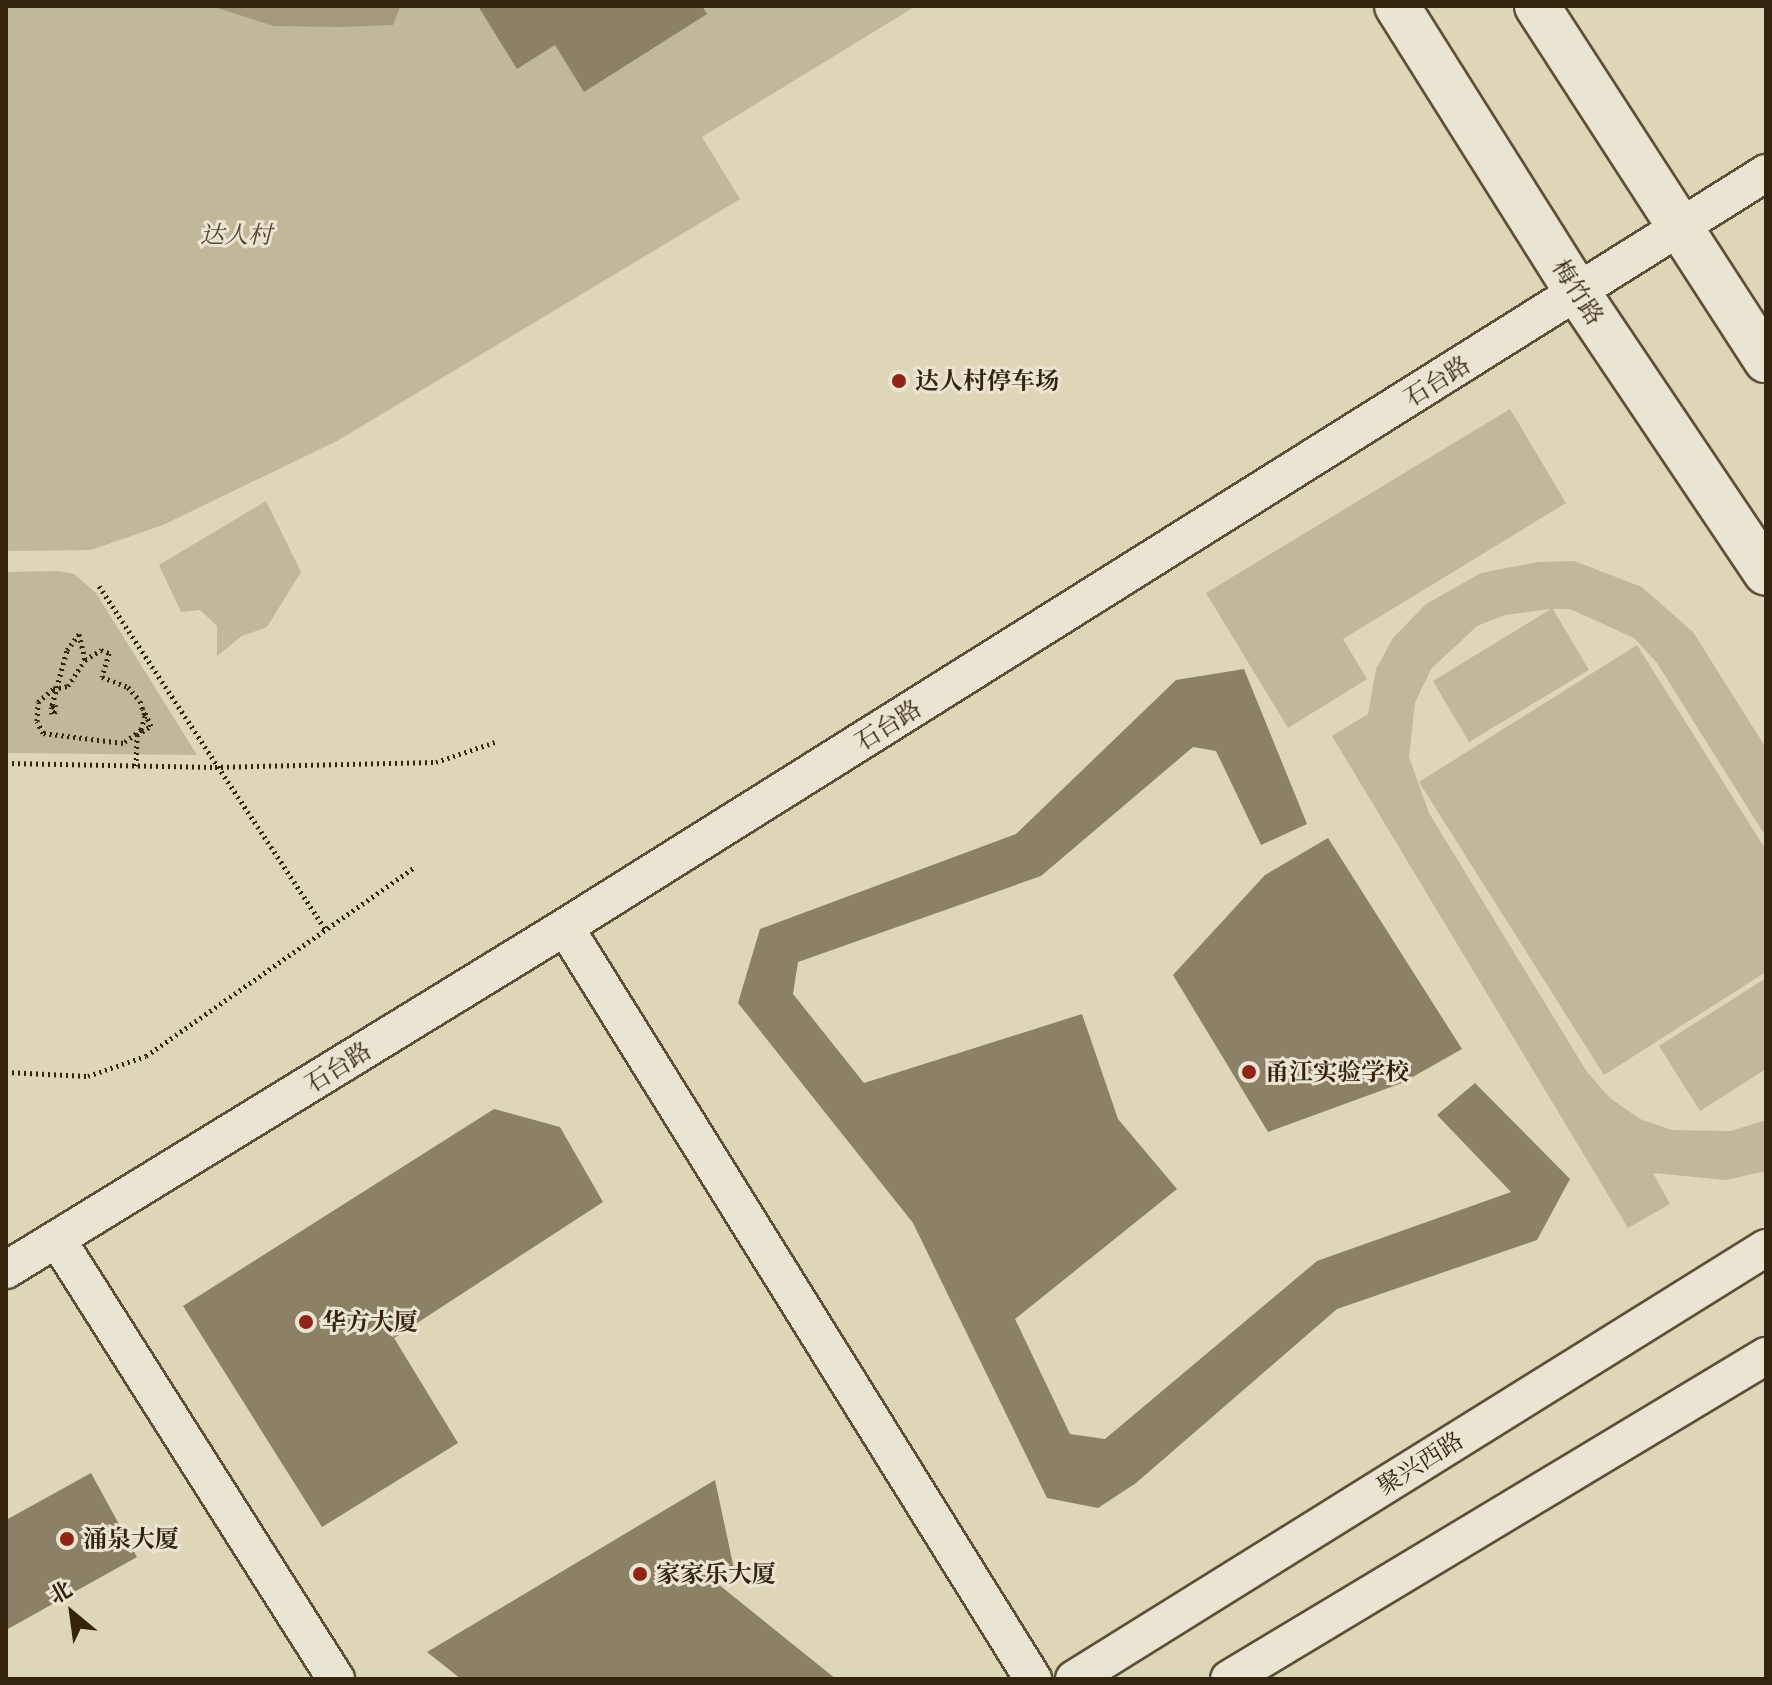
<!DOCTYPE html>
<meta charset="utf-8">
<style>
body{margin:0}
#map{position:relative;width:1772px;height:1685px;overflow:hidden;background:#ded6b9;font-family:"Gentium Book Plus","Noto Serif SC",serif}
div>[style]{position:absolute}
[style*='--x']{left:calc(var(--x)*1px);top:calc(var(--y)*1px);width:calc(var(--w)*1px);rotate:calc(var(--a)*1deg)}
.green>*{inset:0;background:#c1b89c}
.water>*{inset:0;background:#a4997f}
.building>*{inset:0;background:#8c8166}
.path>*{height:5px;margin-top:-2.5px;transform-origin:0;background:repeating-linear-gradient(90deg,#34240d 0 2px,transparent 0 6px)}
.roads{filter:drop-shadow(2px 0 #5e5038) drop-shadow(-2px 0 #5e5038) drop-shadow(0 2px #5e5038) drop-shadow(0 -2px #5e5038)}
.minor>*{height:36px;margin:-18px;padding:0 18px;transform-origin:18px;border-radius:18px;background:#eae4d2}
.secondary>*{height:44px;margin:-22px;padding:0 22px;transform-origin:22px;border-radius:22px;background:#eae4d2}
.dots>*{width:22px;height:22px;translate:-50% -50%;box-sizing:border-box;border:4px solid #eae4d2;border-radius:50%}
span{translate:-50% -50%;white-space:nowrap;text-align:center;line-height:1.15;-webkit-text-stroke:6px #eae4d2;paint-order:stroke}
.park-label{font-size:24px;color:#574931;font-style:italic}
.street-label{font-size:24px;color:#34240d}
.poi-label{font-size:24px;color:#34240d;font-weight:700}
.left{translate:0 -50%;text-align:left}
.frame{position:absolute;inset:0;border:8px solid #34240d;pointer-events:none}
.north{position:absolute;left:32px;top:1573px;width:80px;height:80px;-webkit-text-stroke:6px #eae4d2;paint-order:stroke;rotate:331deg;font-size:22px;font-weight:700;line-height:32px;text-align:center;color:#34240d}
.north::after{content:'';display:block;margin:auto;width:28px;height:36px;background:#34240d;clip-path:polygon(50% 0,100% 100%,50% 72%,0 100%)}
</style>
<div id="map">
<div class="green">
<div style="clip-path:polygon(6px 6px,916px 6px,702px 137px,740px 199px,337px 441px,163px 525px,91px 550px,6px 551px)"></div>
<div style="clip-path:polygon(1510px 409px,1566px 503px,1343px 639px,1367px 679px,1288px 728px,1206px 593px)"></div>
<div style="clip-path:polygon(266px 501px,301px 572px,267px 627px,242px 636px,217px 656px,217px 626px,200px 610px,181px 612px,159px 565px)"></div>
<div style="clip-path:polygon(1574px 561px,1642px 587px,1693px 632px,1766px 748px,1766px 837px,1657px 663px,1634px 638px,1570px 609px,1553px 609px,1589px 670px,1469px 742px,1433px 681px,1551px 609px,1505px 615px,1477px 626px,1431px 669px,1415px 703px,1409px 757px,1429px 813px,1587px 1072px,1610px 1098px,1640px 1119px,1672px 1130px,1731px 1131px,1766px 1120px,1766px 1171px,1726px 1180px,1653px 1173px,1670px 1204px,1628px 1228px,1332px 736px,1368px 714px,1376px 669px,1393px 638px,1426px 604px,1481px 573px,1538px 562px)"></div>
<div style="clip-path:polygon(58px 571px,74px 574px,96px 593px,197px 755px,6px 753px,6px 572px)"></div>
<div style="clip-path:polygon(1637px 645px,1766px 850px,1766px 972px,1604px 1075px,1419px 782px)"></div>
<div style="clip-path:polygon(1766px 978px,1766px 1069px,1700px 1111px,1659px 1046px)"></div>
</div>
<div class="water">
<div style="clip-path:polygon(211px 6px,399px 6px,400px 7px,393px 25px,342px 27px,274px 26px)"></div>
</div>
<div class="building">
<div style="clip-path:polygon(478px 6px,702px 6px,707px 14px,584px 92px,555px 45px,517px 69px)"></div>
<div style="clip-path:polygon(1244px 669px,1307px 824px,1261px 845px,1216px 751px,1193px 747px,1041px 876px,798px 962px,793px 994px,864px 1083px,1082px 1014px,1118px 1119px,1177px 1189px,1015px 1319px,1070px 1434px,1105px 1439px,1317px 1261px,1511px 1192px,1437px 1115px,1475px 1083px,1570px 1179px,1537px 1240px,1337px 1309px,1136px 1483px,1098px 1508px,1047px 1498px,913px 1223px,738px 1003px,760px 929px,1016px 834px,1176px 680px)"></div>
<div style="clip-path:polygon(1328px 838px,1462px 1049px,1402px 1083px,1268px 1132px,1173px 975px,1265px 875px)"></div>
<div style="clip-path:polygon(494px 1109px,560px 1127px,603px 1202px,394px 1338px,458px 1443px,322px 1527px,183px 1306px)"></div>
<div style="clip-path:polygon(91px 1473px,137px 1557px,6px 1630px,6px 1520px)"></div>
<div style="clip-path:polygon(715px 1480px,734px 1569px,713px 1580px,836px 1679px,461px 1679px,427px 1652px)"></div>
</div>
<div class="path">
<div style="--x:99;--y:586;--w:412;--a:56.6"></div>
<div style="--x:101;--y:650;--w:9;--a:21"></div>
<div style="--x:109;--y:653;--w:25;--a:106"></div>
<div style="--x:102;--y:677;--w:28;--a:21"></div>
<div style="--x:128;--y:687;--w:18;--a:49"></div>
<div style="--x:140;--y:701;--w:16;--a:72"></div>
<div style="--x:145;--y:716;--w:15;--a:106"></div>
<div style="--x:141;--y:730;--w:22;--a:144"></div>
<div style="--x:123;--y:743;--w:81;--a:-172.9"></div>
<div style="--x:43;--y:733;--w:13;--a:-117"></div>
<div style="--x:37;--y:721;--w:19;--a:-87"></div>
<div style="--x:38;--y:702;--w:20;--a:-41"></div>
<div style="--x:53;--y:689;--w:15;--a:-11"></div>
<div style="--x:68;--y:686;--w:31;--a:-57"></div>
<div style="--x:85;--y:660;--w:19;--a:-32"></div>
<div style="--x:52;--y:705;--w:57;--a:-74.7"></div>
<div style="--x:67;--y:650;--w:20;--a:-53"></div>
<div style="--x:79;--y:634;--w:27;--a:77"></div>
<div style="--x:55;--y:705;--w:6;--a:81"></div>
<div style="--x:56;--y:711;--w:5;--a:143"></div>
<div style="--x:52;--y:714;--w:7;--a:-98"></div>
<div style="--x:51;--y:707;--w:4;--a:-27"></div>
<div style="--x:6;--y:763;--w:209;--a:1.1"></div>
<div style="--x:215;--y:767;--w:221;--a:-1.3"></div>
<div style="--x:436;--y:762;--w:62;--a:-18.7"></div>
<div style="--x:136;--y:766;--w:31;--a:-88"></div>
<div style="--x:137;--y:735;--w:17;--a:-33"></div>
<div style="--x:151;--y:726;--w:19;--a:-115"></div>
<div style="--x:6;--y:1072;--w:82;--a:2.8"></div>
<div style="--x:88;--y:1076;--w:61;--a:-19"></div>
<div style="--x:146;--y:1056;--w:329;--a:-35.1"></div>
</div>
<div class="roads">
<div class="minor">
<div style="--x:565;--y:927;--w:886;--a:58.1"></div>
<div style="--x:57;--y:1239;--w:521;--a:57.62"></div>
<div style="--x:6;--y:1270;--w:656;--a:-31.53"></div>
<div style="--x:565;--y:927;--w:1418;--a:-32.12"></div>
<div style="--x:1074;--y:1679;--w:815;--a:-31.92"></div>
<div style="--x:1229;--y:1679;--w:627;--a:-31.03"></div>
</div>
<div class="secondary">
<div style="--x:1397;--y:6;--w:339;--a:57.8"></div>
<div style="--x:1578;--y:293;--w:337;--a:56.1"></div>
<div style="--x:1537;--y:6;--w:422;--a:57.1"></div>
</div>
</div>
<div class="dots">
<div style="left:899px;top:381px;background:#8f2418"></div>
<div style="left:1249px;top:1072px;background:#8f2418"></div>
<div style="left:306px;top:1322px;background:#8f2418"></div>
<div style="left:67px;top:1539px;background:#8f2418"></div>
<div style="left:640px;top:1574px;background:#8f2418"></div>
</div>
<div class="park-label">
<span style="left:236px;top:235px">达人村</span>
</div>
<div class="street-label">
<span style="left:1578px;top:292px;rotate:57deg">梅竹路</span>
<span style="left:1437px;top:381px;rotate:-32deg">石台路</span>
<span style="left:888px;top:725px;rotate:-32deg">石台路</span>
<span style="left:338px;top:1067px;rotate:-32deg">石台路</span>
<span style="left:1420px;top:1463px;rotate:-32deg">聚兴西路</span>
</div>
<div class="poi-label">
<span class="left" style="left:915px;top:381px">达人村停车场</span>
<span class="left" style="left:1265px;top:1072px">甬江实验学校</span>
<span class="left" style="left:322px;top:1322px">华方大厦</span>
<span class="left" style="left:83px;top:1539px">涌泉大厦</span>
<span class="left" style="left:656px;top:1574px">家家乐大厦</span>
</div>
<div class="frame"></div>
<div class="north">北</div>
</div>
